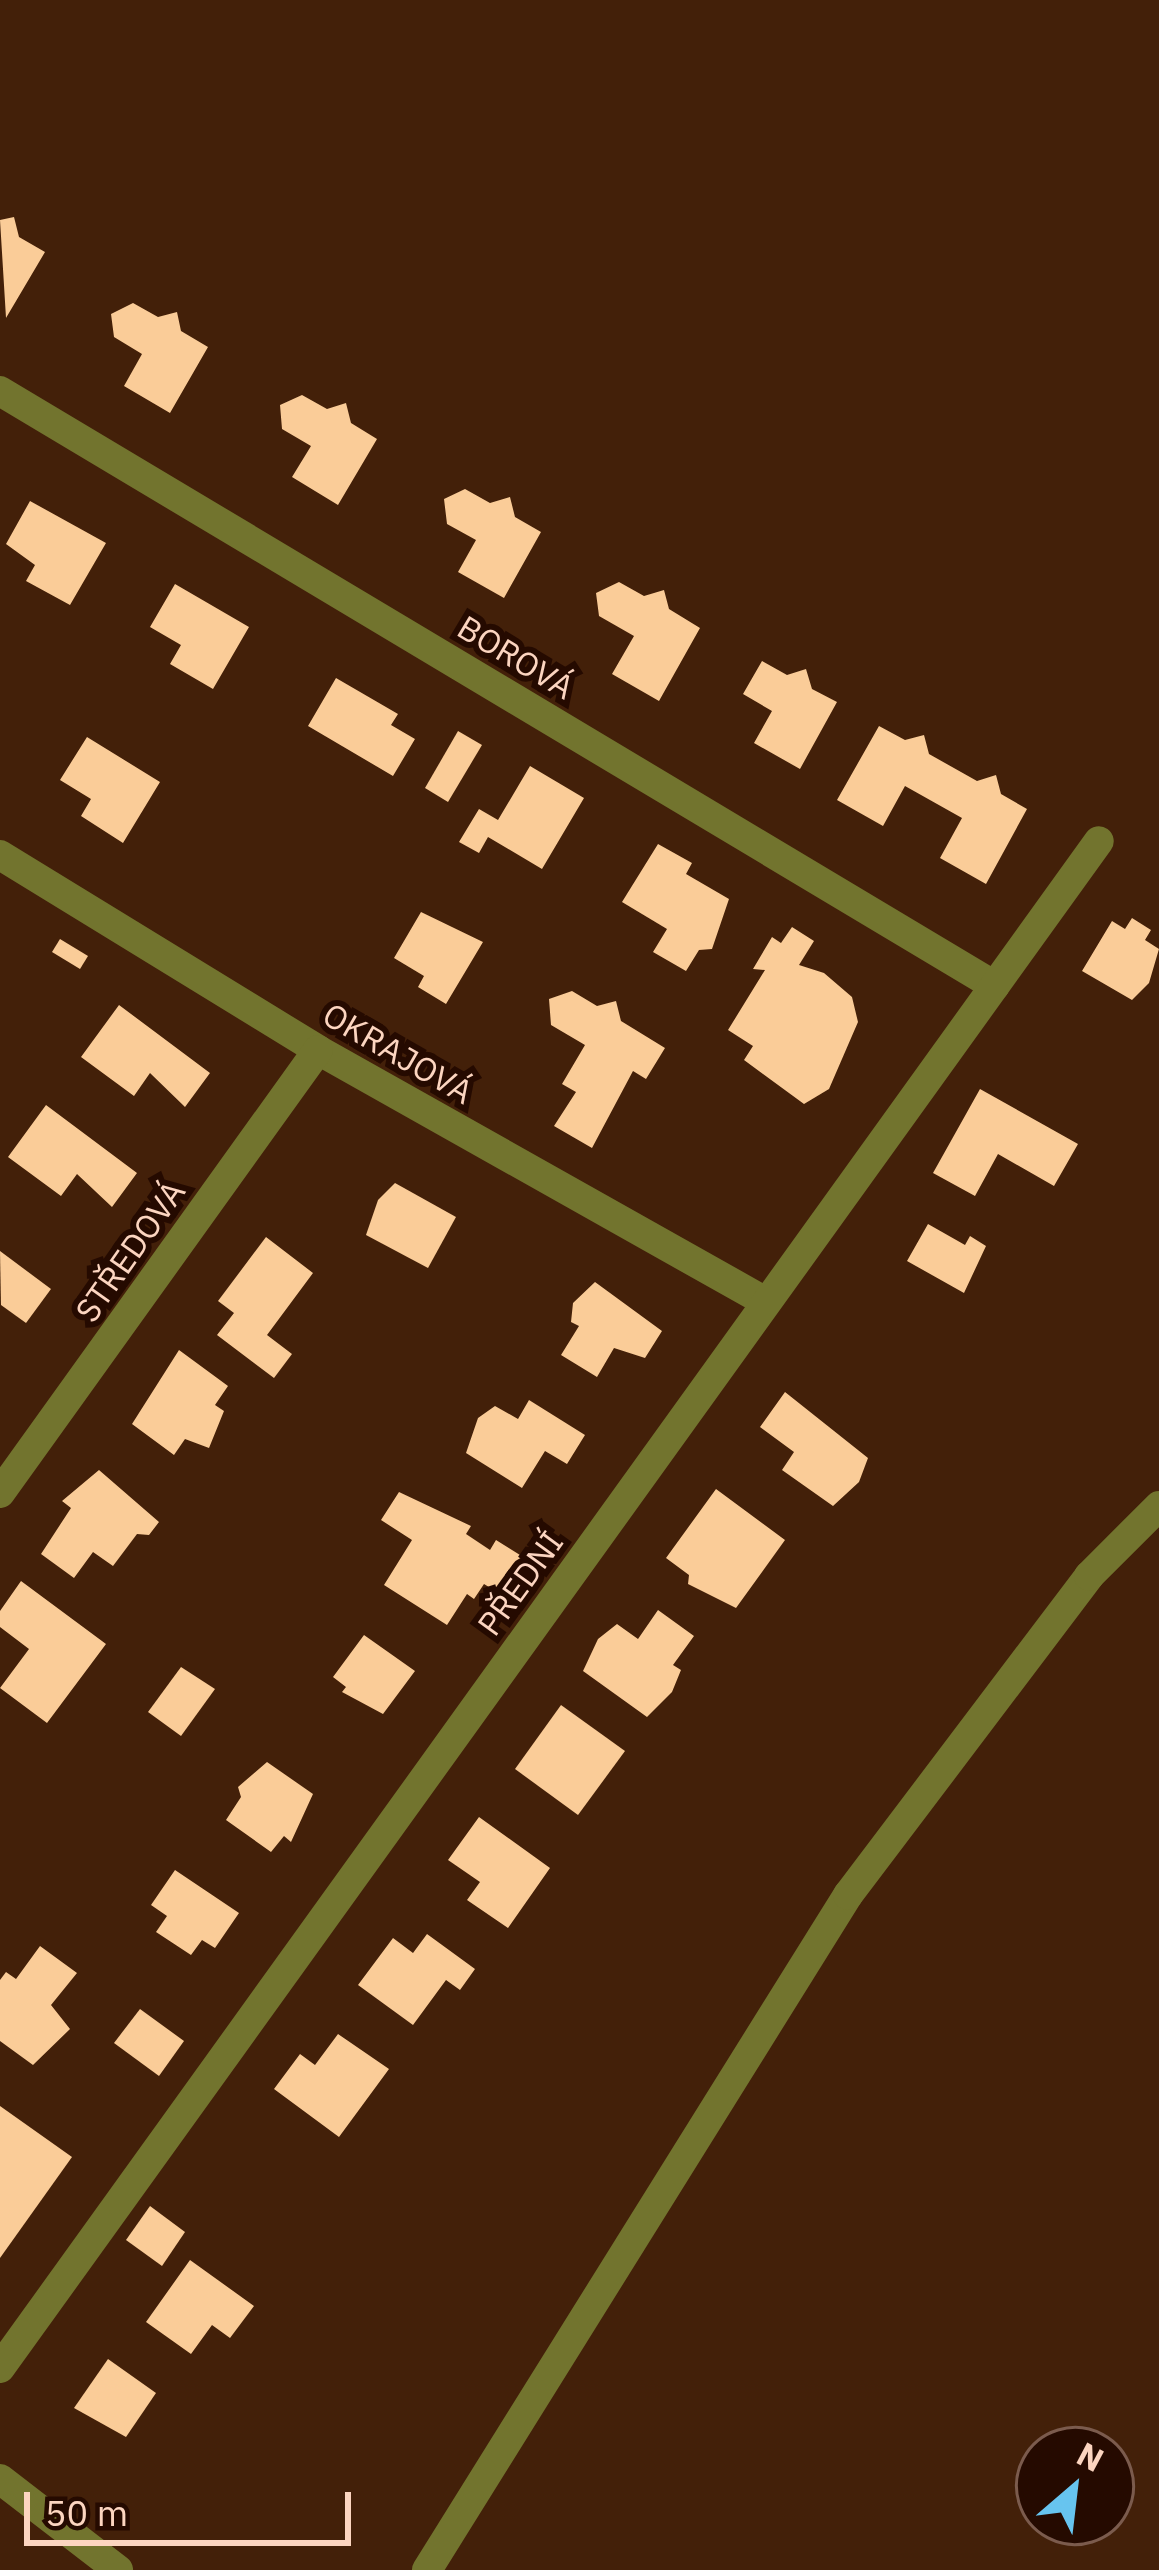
<!DOCTYPE html>
<meta charset="utf-8">
<style>
body{margin:0}
#map{position:relative;width:1159px;height:2570px;overflow:hidden;background:#432009;font-family:"IBM Plex Sans",sans-serif}
div>[style]{position:absolute}
[style*='--x']{left:calc(var(--x)*1px);top:calc(var(--y)*1px);width:calc(var(--w)*1px);rotate:calc(var(--a)*1deg)}
.building>*{inset:0;background:#facc98}
.minor>*{height:30px;margin:-15px;padding:0 15px;transform-origin:15px;border-radius:15px;background:#72742e}
span{translate:-50% -50%;white-space:nowrap;text-align:center;line-height:1.15;-webkit-text-stroke:12px #250a00;paint-order:stroke}
.street-label{font-size:33px;color:#fcd5c0}
.north{position:absolute;left:1015px;top:2426px;width:120px;height:120px;box-sizing:border-box;background:#250a00;border:3px solid #7b5b4d;border-radius:50%;rotate:28deg;font-size:33px;font-weight:700;line-height:48px;text-align:center;color:#fcd5c0}
.north::after{content:'';display:block;margin:auto;width:42px;height:54px;background:#67c4ef;clip-path:polygon(50% 0,100% 100%,50% 72%,0 100%)}
.scale{position:absolute;left:24px;top:2492px;width:327px;height:54px;box-sizing:border-box;border:6px solid #fcd5c0;border-top:0;padding-left:15px;font-size:36px;line-height:42px;white-space:nowrap;color:#fcd5c0;-webkit-text-stroke:9px #250a00;paint-order:stroke}
</style>
<div id="map">
<div class="building">
<div style="clip-path:polygon(14px 217px,19px 237px,45px 252px,6px 318px,0 220px)"></div>
<div style="clip-path:polygon(133px 303px,158px 317px,177px 312px,181px 331px,208px 347px,170px 413px,124px 386px,142px 354px,114px 337px,111px 314px)"></div>
<div style="clip-path:polygon(302px 395px,327px 409px,346px 403px,351px 423px,377px 439px,338px 505px,292px 477px,311px 446px,282px 429px,280px 405px)"></div>
<div style="clip-path:polygon(465px 489px,490px 503px,510px 497px,515px 517px,541px 532px,504px 598px,458px 572px,476px 540px,447px 524px,444px 499px)"></div>
<div style="clip-path:polygon(30px 501px,106px 543px,70px 605px,26px 581px,35px 565px,6px 544px)"></div>
<div style="clip-path:polygon(619px 582px,644px 596px,664px 590px,669px 609px,700px 628px,659px 701px,612px 674px,634px 636px,599px 616px,596px 593px)"></div>
<div style="clip-path:polygon(175px 584px,249px 627px,213px 689px,170px 664px,181px 645px,150px 627px)"></div>
<div style="clip-path:polygon(762px 661px,787px 675px,806px 669px,812px 689px,837px 702px,800px 769px,754px 743px,772px 711px,743px 694px)"></div>
<div style="clip-path:polygon(336px 678px,398px 714px,391px 725px,415px 739px,393px 776px,308px 726px)"></div>
<div style="clip-path:polygon(879px 726px,905px 740px,924px 735px,929px 754px,977px 781px,996px 775px,1001px 794px,1027px 809px,986px 884px,940px 858px,962px 818px,905px 786px,883px 826px,837px 800px)"></div>
<div style="clip-path:polygon(458px 731px,482px 745px,448px 802px,425px 788px)"></div>
<div style="clip-path:polygon(87px 737px,160px 782px,123px 843px,81px 816px,91px 799px,60px 780px)"></div>
<div style="clip-path:polygon(530px 766px,584px 798px,542px 869px,488px 837px,479px 853px,459px 842px,479px 809px,498px 820px)"></div>
<div style="clip-path:polygon(658px 844px,692px 863px,686px 874px,729px 899px,712px 949px,699px 950px,686px 971px,653px 952px,667px 929px,622px 902px)"></div>
<div style="clip-path:polygon(421px 912px,483px 942px,446px 1004px,418px 987px,424px 976px,394px 958px)"></div>
<div style="clip-path:polygon(1132px 918px,1151px 930px,1145px 940px,1159px 949px,1149px 983px,1132px 1000px,1082px 971px,1112px 921px,1125px 929px)"></div>
<div style="clip-path:polygon(792px 927px,814px 941px,799px 965px,824px 973px,852px 997px,858px 1022px,829px 1089px,804px 1104px,744px 1060px,753px 1046px,728px 1030px,765px 970px,753px 969px,772px 937px,781px 943px)"></div>
<div style="clip-path:polygon(60px 939px,88px 956px,80px 969px,52px 952px)"></div>
<div style="clip-path:polygon(572px 991px,597px 1006px,616px 1001px,621px 1021px,665px 1048px,646px 1079px,633px 1071px,592px 1148px,554px 1126px,576px 1092px,562px 1084px,585px 1045px,551px 1025px,549px 999px)"></div>
<div style="clip-path:polygon(119px 1005px,210px 1073px,185px 1107px,150px 1073px,134px 1096px,81px 1057px)"></div>
<div style="clip-path:polygon(980px 1089px,1078px 1144px,1054px 1186px,998px 1154px,975px 1196px,933px 1173px)"></div>
<div style="clip-path:polygon(46px 1105px,137px 1173px,112px 1207px,77px 1174px,61px 1196px,8px 1157px)"></div>
<div style="clip-path:polygon(395px 1183px,456px 1217px,428px 1268px,366px 1235px,378px 1200px)"></div>
<div style="clip-path:polygon(928px 1224px,965px 1245px,970px 1236px,986px 1246px,964px 1293px,907px 1261px)"></div>
<div style="clip-path:polygon(266px 1237px,313px 1273px,267px 1335px,292px 1354px,274px 1378px,217px 1335px,234px 1313px,218px 1301px)"></div>
<div style="clip-path:polygon(0 1251px,51px 1289px,26px 1323px,1px 1305px)"></div>
<div style="clip-path:polygon(595px 1282px,662px 1331px,645px 1358px,614px 1348px,597px 1377px,561px 1355px,579px 1326px,571px 1322px,573px 1303px)"></div>
<div style="clip-path:polygon(179px 1350px,228px 1386px,215px 1405px,224px 1411px,209px 1448px,185px 1439px,174px 1455px,132px 1424px)"></div>
<div style="clip-path:polygon(785px 1392px,868px 1458px,859px 1482px,833px 1506px,782px 1470px,794px 1452px,760px 1427px)"></div>
<div style="clip-path:polygon(529px 1400px,585px 1435px,567px 1464px,545px 1451px,522px 1488px,466px 1453px,478px 1418px,495px 1406px,518px 1419px)"></div>
<div style="clip-path:polygon(99px 1470px,159px 1522px,149px 1535px,137px 1534px,113px 1566px,93px 1552px,74px 1578px,41px 1554px,71px 1508px,62px 1501px)"></div>
<div style="clip-path:polygon(716px 1489px,785px 1540px,736px 1608px,688px 1584px,689px 1575px,666px 1558px)"></div>
<div style="clip-path:polygon(399px 1492px,471px 1526px,466px 1534px,490px 1550px,496px 1540px,536px 1565px,510px 1600px,484px 1584px,474px 1599px,467px 1594px,447px 1625px,384px 1585px,412px 1540px,381px 1520px)"></div>
<div style="clip-path:polygon(21px 1581px,106px 1644px,47px 1723px,0 1688px,29px 1649px,0 1627px,0 1611px)"></div>
<div style="clip-path:polygon(658px 1610px,694px 1636px,673px 1665px,681px 1670px,672px 1692px,647px 1717px,583px 1671px,598px 1639px,617px 1624px,638px 1639px)"></div>
<div style="clip-path:polygon(364px 1635px,415px 1671px,383px 1714px,342px 1692px,346px 1687px,333px 1677px)"></div>
<div style="clip-path:polygon(181px 1667px,215px 1689px,181px 1736px,148px 1712px)"></div>
<div style="clip-path:polygon(561px 1705px,625px 1751px,578px 1815px,515px 1769px)"></div>
<div style="clip-path:polygon(267px 1762px,313px 1794px,291px 1842px,284px 1836px,271px 1852px,226px 1820px,241px 1797px,238px 1787px)"></div>
<div style="clip-path:polygon(479px 1817px,550px 1868px,508px 1928px,467px 1900px,480px 1882px,448px 1860px)"></div>
<div style="clip-path:polygon(175px 1870px,239px 1913px,215px 1948px,202px 1940px,191px 1955px,156px 1932px,167px 1916px,151px 1905px)"></div>
<div style="clip-path:polygon(427px 1934px,475px 1969px,460px 1990px,446px 1980px,413px 2025px,358px 1985px,393px 1938px,413px 1953px)"></div>
<div style="clip-path:polygon(40px 1946px,77px 1973px,51px 2005px,70px 2029px,33px 2065px,0 2041px,0 1980px,6px 1972px,16px 1979px)"></div>
<div style="clip-path:polygon(140px 2009px,184px 2041px,159px 2076px,114px 2043px)"></div>
<div style="clip-path:polygon(338px 2034px,389px 2069px,339px 2137px,274px 2089px,300px 2054px,315px 2065px)"></div>
<div style="clip-path:polygon(0 2106px,72px 2157px,0 2258px)"></div>
<div style="clip-path:polygon(150px 2206px,185px 2232px,162px 2266px,126px 2240px)"></div>
<div style="clip-path:polygon(190px 2260px,254px 2306px,230px 2338px,212px 2325px,191px 2354px,146px 2322px)"></div>
<div style="clip-path:polygon(108px 2359px,156px 2393px,126px 2437px,74px 2408px)"></div>
</div>
<div class="minor">
<div style="--x:0;--y:391;--w:1159;--a:30.88"></div>
<div style="--x:0;--y:855;--w:373;--a:31.5"></div>
<div style="--x:318;--y:1050;--w:514;--a:29.36"></div>
<div style="--x:0;--y:1493;--w:545;--a:-54.33"></div>
<div style="--x:0;--y:2368;--w:1881;--a:-54.26"></div>
<div style="--x:0;--y:2479;--w:149;--a:37.6"></div>
<div style="--x:427;--y:2570;--w:796;--a:-58.05"></div>
<div style="--x:848;--y:1895;--w:400;--a:-52.9"></div>
<div style="--x:1089;--y:1576;--w:99;--a:-45"></div>
</div>
<div class="street-label">
<span style="left:516px;top:657px;rotate:31deg">BOROVÁ</span>
<span style="left:398px;top:1053px;rotate:30deg">OKRAJOVÁ</span>
<span style="left:130px;top:1251px;rotate:-55deg">STŘEDOVÁ</span>
<span style="left:520px;top:1583px;rotate:-54deg">PŘEDNÍ</span>
</div>
<div class="north">N</div>
<div class="scale">50 m</div>
</div>
